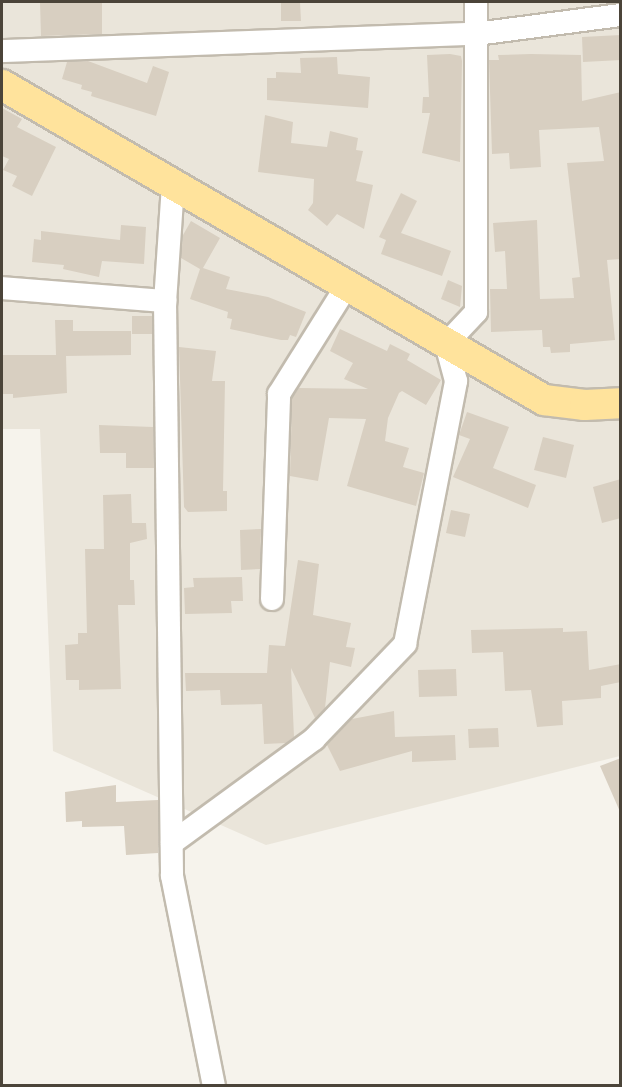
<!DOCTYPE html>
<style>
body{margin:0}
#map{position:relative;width:622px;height:1087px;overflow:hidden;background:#f6f3ec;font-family:Jost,sans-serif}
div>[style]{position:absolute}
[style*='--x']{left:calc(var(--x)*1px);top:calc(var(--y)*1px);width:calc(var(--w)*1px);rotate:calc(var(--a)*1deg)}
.residential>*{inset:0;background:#eae5da}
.building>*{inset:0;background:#d8cfc1}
.roads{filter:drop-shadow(2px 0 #c2bbae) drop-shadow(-2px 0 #c2bbae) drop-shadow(0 2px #c2bbae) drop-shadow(0 -2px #c2bbae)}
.minor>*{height:22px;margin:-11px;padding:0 11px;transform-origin:11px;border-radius:11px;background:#fff}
.major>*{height:30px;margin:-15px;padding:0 15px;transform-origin:15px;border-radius:15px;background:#ffe39c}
span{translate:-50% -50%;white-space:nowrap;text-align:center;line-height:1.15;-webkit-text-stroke:4.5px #fff;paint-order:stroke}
.frame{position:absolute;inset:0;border:3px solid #4b4439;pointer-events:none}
</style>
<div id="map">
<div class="residential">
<div style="clip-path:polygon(2px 2px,620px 2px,620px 756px,266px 845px,53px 751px,40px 429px,2px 429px)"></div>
</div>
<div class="building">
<div style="clip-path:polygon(40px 2px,102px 2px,102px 34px,41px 36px)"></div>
<div style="clip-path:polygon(281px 2px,300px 2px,301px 21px,281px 21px)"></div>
<div style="clip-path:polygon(621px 35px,621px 60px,583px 62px,582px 37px)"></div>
<div style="clip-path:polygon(450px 54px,461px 56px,462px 61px,460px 162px,422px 153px,430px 113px,422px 113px,423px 97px,429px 97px,427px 55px)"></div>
<div style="clip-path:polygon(531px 54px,581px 55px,582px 101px,621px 92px,621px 259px,607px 260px,615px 340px,570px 344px,570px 352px,551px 353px,550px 347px,543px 347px,542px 330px,491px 332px,490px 289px,507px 289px,505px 251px,495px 252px,493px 223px,537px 220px,540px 299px,574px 298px,572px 278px,580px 277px,567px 163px,604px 161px,599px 127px,539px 130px,541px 167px,510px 169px,509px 153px,492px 154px,489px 60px,499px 60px,498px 55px)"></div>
<div style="clip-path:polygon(337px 57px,338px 74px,370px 77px,368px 108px,267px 100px,267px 78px,276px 78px,276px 72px,301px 73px,300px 58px)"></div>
<div style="clip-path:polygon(88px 61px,147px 83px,153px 66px,169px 72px,156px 116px,91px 96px,92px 92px,81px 89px,82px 85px,62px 79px,67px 62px)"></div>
<div style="clip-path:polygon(2px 108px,22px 119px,17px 127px,56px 147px,32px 196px,12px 186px,17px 176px,3px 170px,9px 159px,2px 156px)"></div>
<div style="clip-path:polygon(265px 115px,293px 122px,291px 143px,327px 147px,330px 131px,358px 138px,356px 150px,363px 151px,356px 181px,373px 185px,364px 229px,337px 214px,327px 226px,308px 210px,313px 203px,314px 179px,258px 172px)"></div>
<div style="clip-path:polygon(401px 193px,417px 201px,401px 233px,451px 251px,442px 276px,381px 254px,386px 240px,379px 237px)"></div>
<div style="clip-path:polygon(191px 221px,220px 238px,203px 268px,230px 277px,226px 289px,268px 297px,306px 312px,296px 337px,290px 335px,288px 340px,281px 340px,230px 329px,232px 319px,227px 318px,228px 312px,190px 299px,200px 269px,181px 258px,183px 235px)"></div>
<div style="clip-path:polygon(121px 225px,146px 227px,144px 264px,102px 261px,99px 277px,63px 269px,64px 265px,32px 262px,34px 239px,41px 240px,41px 231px,120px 240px)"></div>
<div style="clip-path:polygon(448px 280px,462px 286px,460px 307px,441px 299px)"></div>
<div style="clip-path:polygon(132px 316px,152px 316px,152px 334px,132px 334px)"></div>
<div style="clip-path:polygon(55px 320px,73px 320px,73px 331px,131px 331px,131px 355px,66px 356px,67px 393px,13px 398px,13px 394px,2px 394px,2px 355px,56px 355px)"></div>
<div style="clip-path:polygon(340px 329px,387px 351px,390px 344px,410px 354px,407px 360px,441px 380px,426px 405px,402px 391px,399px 393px,388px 418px,385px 441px,409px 448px,403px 467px,424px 473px,416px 506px,347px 486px,366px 419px,329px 418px,318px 481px,290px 476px,292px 398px,299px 388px,368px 389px,344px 379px,353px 363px,330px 351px)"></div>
<div style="clip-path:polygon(179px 347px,216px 351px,212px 381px,225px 381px,223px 491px,227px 491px,227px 511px,188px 512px,184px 507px)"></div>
<div style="clip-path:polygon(467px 412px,509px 427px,493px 468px,536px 485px,528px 508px,453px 477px,470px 439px,459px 435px)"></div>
<div style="clip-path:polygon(99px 425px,153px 427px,154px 468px,126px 468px,126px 453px,100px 453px)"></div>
<div style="clip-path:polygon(543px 437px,574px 445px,566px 478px,534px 470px)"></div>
<div style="clip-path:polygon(621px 479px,621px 518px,602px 523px,593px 487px)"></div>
<div style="clip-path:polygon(131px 494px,132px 523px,146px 523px,147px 539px,130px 543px,130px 580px,134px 580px,135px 605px,118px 605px,121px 689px,79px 690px,79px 680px,66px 680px,65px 645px,78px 644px,78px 633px,87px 633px,85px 549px,104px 549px,103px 495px)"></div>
<div style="clip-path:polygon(451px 510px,470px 514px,465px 537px,446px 533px)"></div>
<div style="clip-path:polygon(261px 529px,260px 569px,241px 570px,240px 530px)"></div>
<div style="clip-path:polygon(298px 560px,319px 564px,313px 615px,351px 623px,346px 647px,355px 648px,351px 667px,330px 662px,325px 708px,315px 718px,291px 668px,294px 737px,286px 743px,264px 744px,262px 704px,221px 705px,220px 690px,186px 691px,185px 673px,267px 673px,269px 645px,285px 646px)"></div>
<div style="clip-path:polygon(242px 577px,243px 601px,231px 601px,232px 613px,185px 614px,184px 588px,194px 587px,193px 578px)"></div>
<div style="clip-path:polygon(563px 628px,563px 632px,587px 631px,589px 670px,621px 664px,621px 682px,601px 686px,601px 698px,562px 701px,563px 725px,537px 727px,531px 690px,505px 691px,503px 652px,472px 653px,471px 630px)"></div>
<div style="clip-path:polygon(456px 669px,457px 696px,419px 697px,418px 670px)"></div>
<div style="clip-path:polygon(394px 711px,395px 737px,455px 735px,456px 760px,412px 762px,412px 751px,340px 771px,327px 745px,352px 719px)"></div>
<div style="clip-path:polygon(498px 728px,499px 747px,469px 748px,468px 729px)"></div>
<div style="clip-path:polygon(621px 758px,621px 814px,600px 766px)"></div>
<div style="clip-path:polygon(116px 785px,116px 802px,158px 800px,158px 853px,126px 855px,124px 826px,82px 827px,82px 821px,66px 822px,65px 792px)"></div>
</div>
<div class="roads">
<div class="minor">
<div style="--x:2;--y:51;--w:474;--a:-2.1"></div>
<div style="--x:476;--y:34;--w:145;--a:-7.5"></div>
<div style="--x:173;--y:185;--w:116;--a:93.9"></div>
<div style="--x:165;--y:301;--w:575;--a:89.3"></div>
<div style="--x:172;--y:876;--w:214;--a:78.7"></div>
<div style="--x:2;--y:288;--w:164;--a:4.6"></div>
<div style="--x:272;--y:599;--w:205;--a:-88"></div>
<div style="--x:279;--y:394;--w:126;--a:-57.9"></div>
<div style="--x:172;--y:843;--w:176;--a:-36.2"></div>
<div style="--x:314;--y:739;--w:132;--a:-46.2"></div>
<div style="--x:405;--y:644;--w:268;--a:-79"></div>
<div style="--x:456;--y:381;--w:38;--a:-105"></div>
<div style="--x:446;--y:344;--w:44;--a:-46.8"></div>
<div style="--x:476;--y:312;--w:310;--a:-90"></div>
</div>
<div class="major">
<div style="--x:2;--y:85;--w:627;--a:30.16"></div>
<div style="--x:544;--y:400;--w:41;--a:7"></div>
<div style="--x:585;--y:405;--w:35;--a:-3"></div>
</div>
</div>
<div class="frame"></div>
</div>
